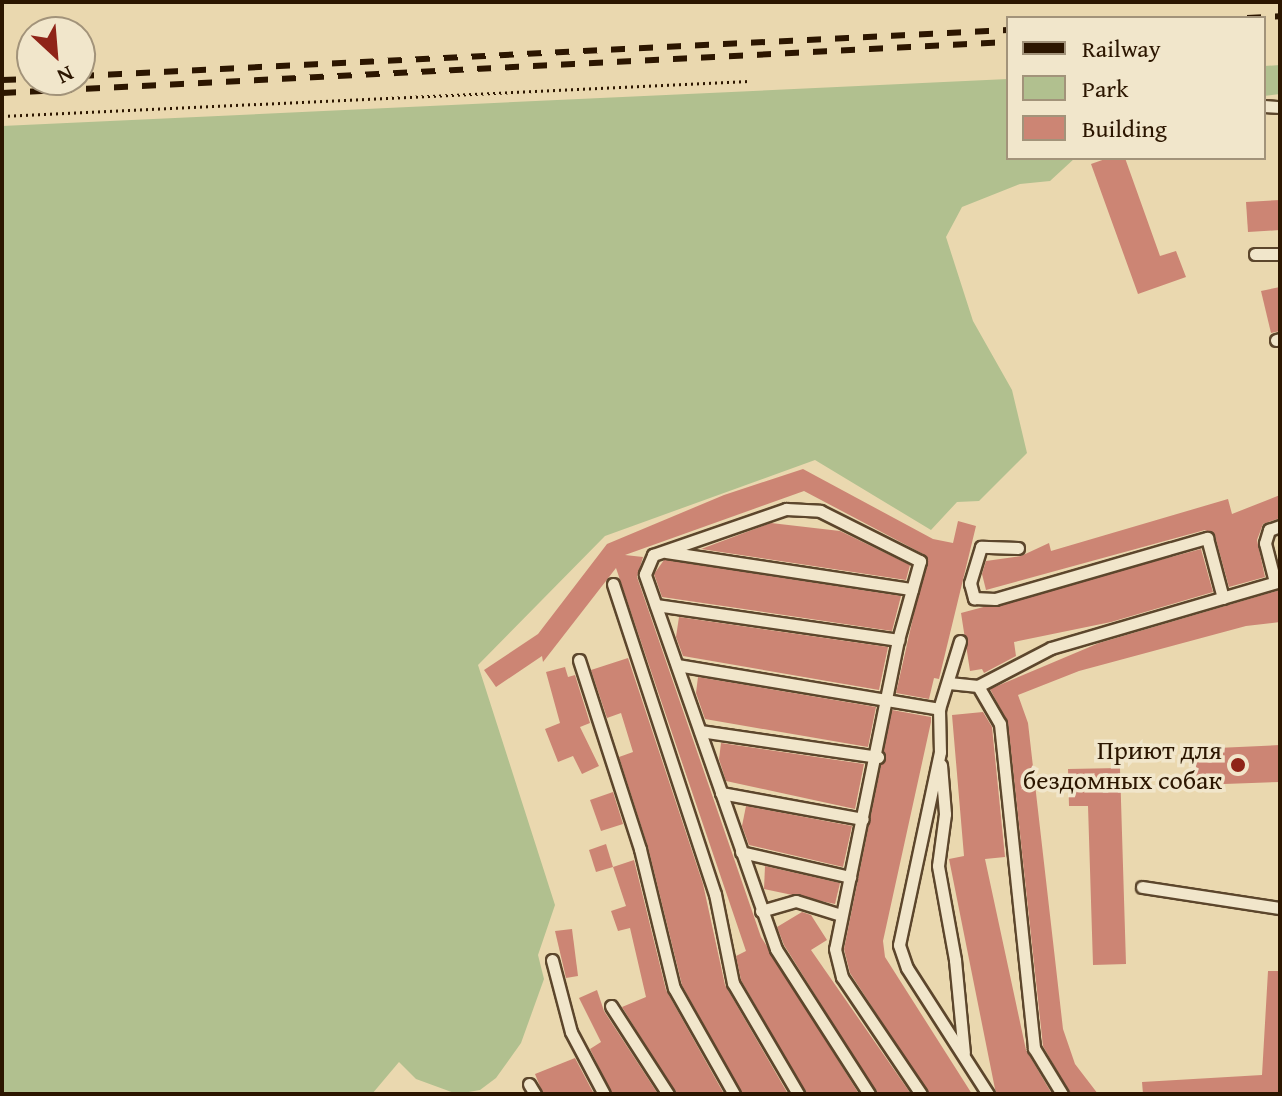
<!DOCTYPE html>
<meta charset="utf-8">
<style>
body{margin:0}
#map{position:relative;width:1282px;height:1096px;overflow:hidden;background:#ead8af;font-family:"Gentium Book Plus",serif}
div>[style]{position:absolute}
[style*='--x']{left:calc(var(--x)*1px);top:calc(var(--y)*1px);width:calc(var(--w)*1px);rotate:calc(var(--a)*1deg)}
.green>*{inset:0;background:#b1c08f}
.building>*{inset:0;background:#cc8574}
.path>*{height:3px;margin-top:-1.5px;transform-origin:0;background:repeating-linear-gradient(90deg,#2c1600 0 2px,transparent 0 6px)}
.roads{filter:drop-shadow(2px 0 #5c462c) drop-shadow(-2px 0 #5c462c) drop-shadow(0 2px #5c462c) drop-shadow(0 -2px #5c462c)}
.service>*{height:11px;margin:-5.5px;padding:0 5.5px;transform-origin:5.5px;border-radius:5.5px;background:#f1e6cb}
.rail>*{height:6px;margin-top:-3px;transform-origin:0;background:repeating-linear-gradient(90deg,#2c1600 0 14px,transparent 0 28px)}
.dots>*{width:22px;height:22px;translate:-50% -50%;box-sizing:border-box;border:4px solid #f1e6cb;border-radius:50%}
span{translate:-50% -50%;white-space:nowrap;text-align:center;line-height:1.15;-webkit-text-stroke:7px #f1e6cb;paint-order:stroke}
.poi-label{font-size:26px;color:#2c1600}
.right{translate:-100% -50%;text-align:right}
.frame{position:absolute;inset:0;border:4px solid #2c1600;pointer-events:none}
.legend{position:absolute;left:1006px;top:16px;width:260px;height:144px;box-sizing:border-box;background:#f1e6cb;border:2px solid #a2937a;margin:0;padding:10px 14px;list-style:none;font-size:24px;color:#2c1600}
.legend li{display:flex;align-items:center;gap:16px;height:40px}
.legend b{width:40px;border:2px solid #a2937a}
.north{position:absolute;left:16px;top:16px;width:80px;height:80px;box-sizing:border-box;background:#f1e6cb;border:2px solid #a2937a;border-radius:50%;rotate:154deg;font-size:22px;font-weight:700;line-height:32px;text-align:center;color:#2c1600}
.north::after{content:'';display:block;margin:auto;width:28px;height:36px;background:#8f2418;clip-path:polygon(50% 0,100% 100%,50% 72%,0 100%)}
</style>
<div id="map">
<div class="green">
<div style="clip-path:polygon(1280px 65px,1280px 94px,1264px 96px,1264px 66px)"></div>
<div style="clip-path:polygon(1008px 79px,1008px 158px,1075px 158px,1050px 181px,1020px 184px,962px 207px,946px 237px,973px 321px,1012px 390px,1027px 453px,979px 501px,957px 502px,931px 530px,815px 460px,605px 536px,478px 665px,555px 905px,538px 955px,544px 979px,521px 1043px,496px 1078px,480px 1090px,457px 1094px,416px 1079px,399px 1062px,372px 1094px,2px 1094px,2px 126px)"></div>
</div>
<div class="building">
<div style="clip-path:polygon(1108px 158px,1125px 158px,1160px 256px,1176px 251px,1186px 277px,1138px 294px,1091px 164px)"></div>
<div style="clip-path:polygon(1280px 200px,1280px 230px,1248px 232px,1246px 202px)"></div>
<div style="clip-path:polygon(1280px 287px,1280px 331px,1271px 333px,1261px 291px)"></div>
<div style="clip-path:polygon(803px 469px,933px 539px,953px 543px,958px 521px,976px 526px,939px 679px,934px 678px,929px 699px,896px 693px,927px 556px,804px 491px,625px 555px,643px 557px,637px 577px,761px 937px,859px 1094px,806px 1094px,741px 980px,736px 956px,746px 951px,616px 568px,543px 662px,542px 656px,496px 687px,484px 670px,538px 634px,607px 544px,724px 495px)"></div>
<div style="clip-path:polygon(1280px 495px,1280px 518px,1263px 524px,1257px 540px,1265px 577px,1229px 587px,1215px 536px,1205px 530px,986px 590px,982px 574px,986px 561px,1021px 556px,1049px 543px,1051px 551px,1228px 499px,1232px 514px)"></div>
<div style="clip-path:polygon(771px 523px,840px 531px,910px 565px,906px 580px,701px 549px)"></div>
<div style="clip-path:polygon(1201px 549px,1213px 592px,1111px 622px,1014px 642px,1016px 656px,984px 673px,982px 669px,970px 671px,961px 613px)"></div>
<div style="clip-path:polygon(664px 560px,665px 560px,901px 596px,892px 631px,662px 597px,654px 574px)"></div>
<div style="clip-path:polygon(1280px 590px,1280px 622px,1246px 626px,1079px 671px,1018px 695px,1028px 723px,1063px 1029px,1075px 1064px,1098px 1094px,1070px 1094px,1043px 1046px,1008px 723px,990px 689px,1099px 643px)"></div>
<div style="clip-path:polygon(679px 617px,888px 647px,879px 690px,683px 656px,676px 637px)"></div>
<div style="clip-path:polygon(628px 658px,703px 884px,725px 985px,788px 1094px,742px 1094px,682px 985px,648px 847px,619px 757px,633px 752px,621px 713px,607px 718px,591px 670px)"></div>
<div style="clip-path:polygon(565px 667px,568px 677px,575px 675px,590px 723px,580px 727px,599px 766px,582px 774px,573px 756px,558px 762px,545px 729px,560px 723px,546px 672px)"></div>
<div style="clip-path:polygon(698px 677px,876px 707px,868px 747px,705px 719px,696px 693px)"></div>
<div style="clip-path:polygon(892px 710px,931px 717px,931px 722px,883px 941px,885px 957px,972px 1094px,929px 1094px,850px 973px,844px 949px)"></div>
<div style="clip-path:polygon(983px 712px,992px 727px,1005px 857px,985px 859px,1026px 1050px,1052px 1094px,996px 1094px,949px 859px,964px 856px,952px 715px)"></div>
<div style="clip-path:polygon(721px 743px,864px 764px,855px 809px,726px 781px,719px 759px)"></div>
<div style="clip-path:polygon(1280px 745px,1280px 782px,1197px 785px,1195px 749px)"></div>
<div style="clip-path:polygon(1120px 768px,1126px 964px,1093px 965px,1088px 806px,1069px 806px,1068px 769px)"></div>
<div style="clip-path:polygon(613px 792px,623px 824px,601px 831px,590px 800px)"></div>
<div style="clip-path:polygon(746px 806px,852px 826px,843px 867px,749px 845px,742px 826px)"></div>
<div style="clip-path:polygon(606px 844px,613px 867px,596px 872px,589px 850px)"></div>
<div style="clip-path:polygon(634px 860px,666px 990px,724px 1094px,676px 1094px,622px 1007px,646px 997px,630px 928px,618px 931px,611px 911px,626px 906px,613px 867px)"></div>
<div style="clip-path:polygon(765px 866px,840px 883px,835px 904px,764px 889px)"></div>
<div style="clip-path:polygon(802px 912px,811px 915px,827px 940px,811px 950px,911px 1094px,877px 1094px,784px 945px,777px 927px)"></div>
<div style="clip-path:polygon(572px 929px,578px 976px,566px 978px,555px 931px)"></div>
<div style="clip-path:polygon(1268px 971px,1280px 971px,1280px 1093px,1143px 1094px,1142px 1082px,1262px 1075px)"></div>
<div style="clip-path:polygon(597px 990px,604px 1011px,658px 1094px,612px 1094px,590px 1049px,601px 1042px,579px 998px)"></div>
<div style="clip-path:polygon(575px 1058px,594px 1094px,543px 1094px,535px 1074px)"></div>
</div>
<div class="path">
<div style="--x:2;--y:116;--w:748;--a:-2.68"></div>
</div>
<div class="roads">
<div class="service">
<div style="--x:1264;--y:106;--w:16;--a:4"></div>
<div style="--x:1255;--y:254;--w:25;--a:0"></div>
<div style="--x:1276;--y:340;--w:4;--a:-14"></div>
<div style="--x:1018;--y:548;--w:37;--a:-178"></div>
<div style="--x:981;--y:547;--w:38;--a:107"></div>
<div style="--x:970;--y:583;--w:16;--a:75"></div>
<div style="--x:974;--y:598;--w:21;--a:3"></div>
<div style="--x:995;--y:599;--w:221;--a:-16.1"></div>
<div style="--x:1207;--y:538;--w:62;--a:75.1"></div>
<div style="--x:666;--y:552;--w:249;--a:8.6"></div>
<div style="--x:1275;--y:582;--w:40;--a:-104.4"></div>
<div style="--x:1265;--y:543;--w:14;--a:-73"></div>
<div style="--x:1269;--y:530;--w:12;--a:-20"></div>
<div style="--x:613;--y:584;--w:326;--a:71.8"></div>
<div style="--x:715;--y:894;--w:91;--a:78.6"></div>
<div style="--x:733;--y:983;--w:129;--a:59.6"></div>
<div style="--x:656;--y:605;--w:245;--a:8.2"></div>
<div style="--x:960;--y:641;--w:71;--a:107.2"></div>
<div style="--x:939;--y:709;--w:43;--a:88.7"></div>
<div style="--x:940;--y:752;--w:197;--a:102"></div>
<div style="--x:899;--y:945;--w:24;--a:71"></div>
<div style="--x:907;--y:968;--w:150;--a:57.3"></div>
<div style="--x:579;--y:660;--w:199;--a:72.1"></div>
<div style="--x:640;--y:849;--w:143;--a:76.3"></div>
<div style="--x:674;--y:988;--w:122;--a:60.5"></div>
<div style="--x:677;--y:665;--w:266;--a:9.5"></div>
<div style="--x:949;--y:683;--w:29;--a:6"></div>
<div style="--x:978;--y:686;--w:44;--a:59.9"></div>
<div style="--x:1000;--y:724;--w:326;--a:84"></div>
<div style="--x:1034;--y:1048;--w:54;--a:58.7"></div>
<div style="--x:978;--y:686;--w:82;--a:-27.5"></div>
<div style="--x:1051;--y:648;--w:239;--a:-16.3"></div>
<div style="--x:700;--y:731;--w:180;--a:8.3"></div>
<div style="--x:941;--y:765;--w:49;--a:85.3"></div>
<div style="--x:945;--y:814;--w:52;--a:97.7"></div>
<div style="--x:938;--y:866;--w:96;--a:79.7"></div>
<div style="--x:955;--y:960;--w:93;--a:84.5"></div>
<div style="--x:721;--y:793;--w:144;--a:10.4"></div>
<div style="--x:741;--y:852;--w:112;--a:12.9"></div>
<div style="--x:1142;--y:887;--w:140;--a:8.7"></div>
<div style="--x:761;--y:911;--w:36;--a:-16"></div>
<div style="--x:796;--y:901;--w:47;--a:17.3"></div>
<div style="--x:552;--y:960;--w:74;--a:75.2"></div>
<div style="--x:571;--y:1032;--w:70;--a:62"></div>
<div style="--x:611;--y:1006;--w:105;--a:57.1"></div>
<div style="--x:529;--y:1084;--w:12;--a:59"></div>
<div style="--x:869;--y:1094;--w:172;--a:-122.7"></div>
<div style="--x:776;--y:949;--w:397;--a:-109.3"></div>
<div style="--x:645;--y:574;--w:21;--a:-67"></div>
<div style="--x:653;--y:555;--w:141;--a:-19.1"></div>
<div style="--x:786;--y:509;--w:34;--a:3"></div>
<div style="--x:820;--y:511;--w:112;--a:26.6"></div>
<div style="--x:920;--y:561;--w:82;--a:105.6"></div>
<div style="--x:898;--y:640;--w:315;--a:101.5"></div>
<div style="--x:835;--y:949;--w:29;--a:76"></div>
<div style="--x:842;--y:977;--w:141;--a:56"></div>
</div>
</div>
<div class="rail">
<div style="--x:1247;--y:18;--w:33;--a:-3"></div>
<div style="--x:80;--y:76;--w:929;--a:-2.84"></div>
<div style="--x:2;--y:80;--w:30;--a:-2"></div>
<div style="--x:2;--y:93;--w:1007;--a:-2.9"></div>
</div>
<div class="dots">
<div style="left:1238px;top:765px;background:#8f2418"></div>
</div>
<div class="poi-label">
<span class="right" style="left:1222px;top:765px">Приют для<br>бездомных собак</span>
</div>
<div class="frame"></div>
<ul class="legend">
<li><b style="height:10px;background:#2c1600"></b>Railway</li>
<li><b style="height:22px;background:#b1c08f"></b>Park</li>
<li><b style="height:22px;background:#cc8574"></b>Building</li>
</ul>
<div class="north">N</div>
</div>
